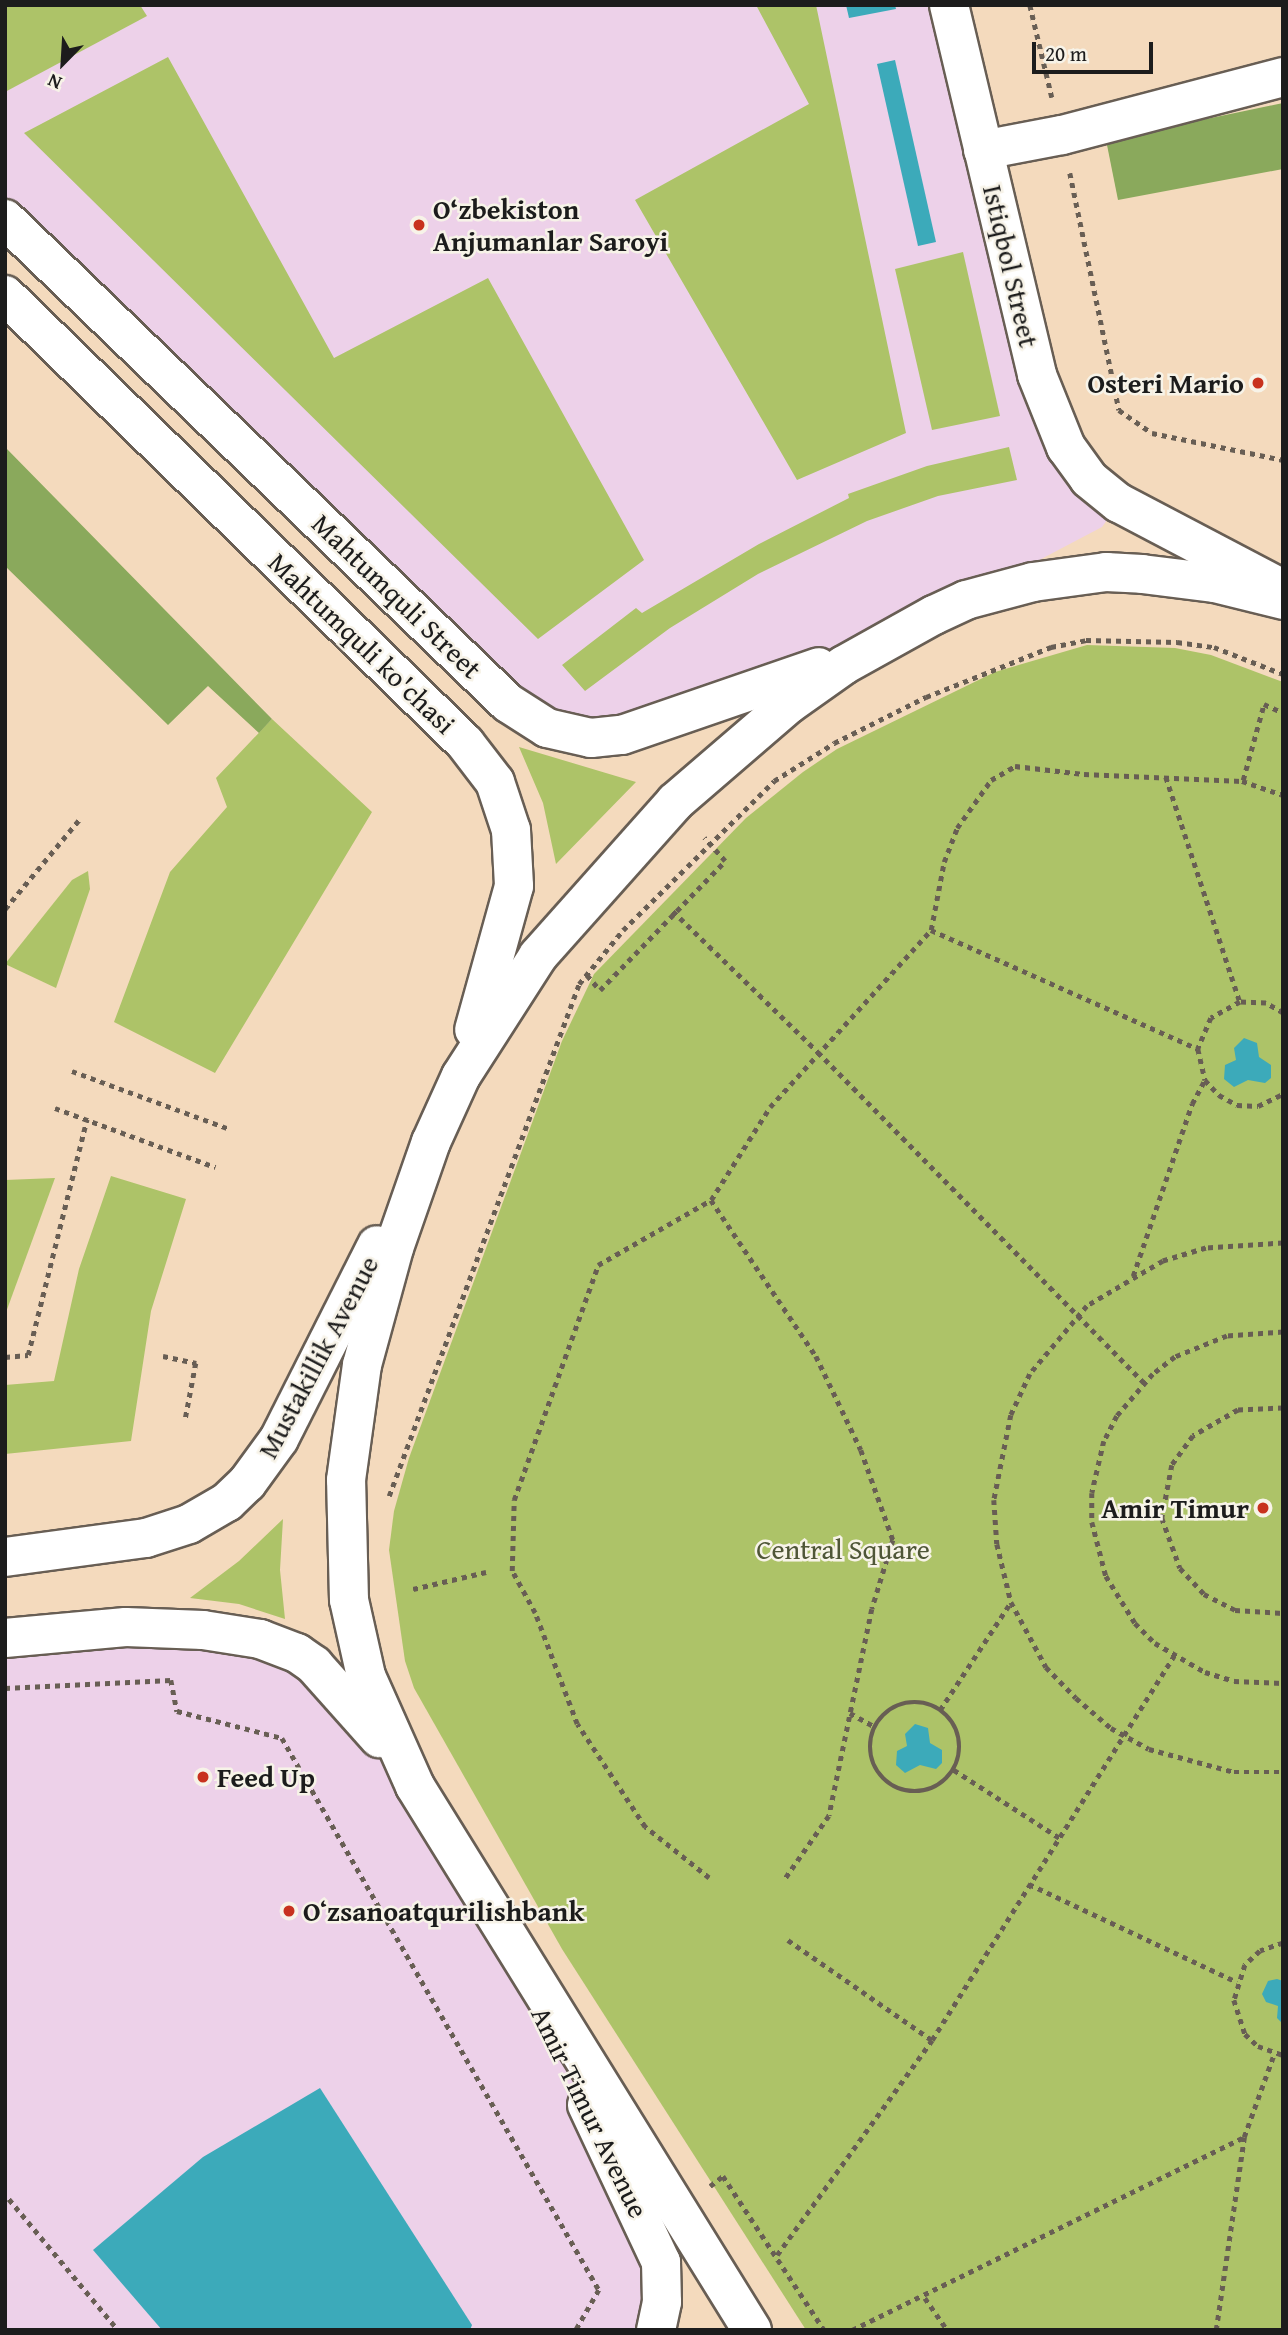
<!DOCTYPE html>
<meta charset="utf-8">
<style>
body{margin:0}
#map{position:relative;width:1288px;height:2335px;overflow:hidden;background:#f4dabd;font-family:"Gentium Book Plus",serif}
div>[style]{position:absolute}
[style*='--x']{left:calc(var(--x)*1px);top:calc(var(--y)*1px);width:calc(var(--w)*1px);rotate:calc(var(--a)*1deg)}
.built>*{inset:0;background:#edd1e9}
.green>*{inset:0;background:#adc368}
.forest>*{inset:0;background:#8aa95c}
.water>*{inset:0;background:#3caaba}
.path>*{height:4.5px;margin-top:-2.25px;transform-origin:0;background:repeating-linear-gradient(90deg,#685e54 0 5px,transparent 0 10px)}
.path>.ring{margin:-2.25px;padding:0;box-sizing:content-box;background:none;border:4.5px solid #685e54;border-radius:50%}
.roads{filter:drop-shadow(2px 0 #685e54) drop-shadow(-2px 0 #685e54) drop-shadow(0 2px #685e54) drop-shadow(0 -2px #685e54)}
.minor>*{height:38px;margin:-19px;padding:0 19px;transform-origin:19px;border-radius:19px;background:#fff}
.major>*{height:38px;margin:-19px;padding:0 19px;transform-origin:19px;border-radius:19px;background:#fff}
.dots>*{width:19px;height:19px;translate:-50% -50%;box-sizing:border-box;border:4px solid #f7f3e8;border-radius:50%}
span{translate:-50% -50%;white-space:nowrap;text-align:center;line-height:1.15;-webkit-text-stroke:5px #f7f3e8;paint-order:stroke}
.poi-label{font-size:28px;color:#1c1c1c;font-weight:700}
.left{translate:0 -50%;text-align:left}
.right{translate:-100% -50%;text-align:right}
.street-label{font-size:28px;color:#1c1c1c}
.park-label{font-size:28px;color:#4f5637}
.frame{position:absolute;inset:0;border:7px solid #1c1c1c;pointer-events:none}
.north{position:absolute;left:28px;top:28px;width:70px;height:70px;-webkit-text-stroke:5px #f7f3e8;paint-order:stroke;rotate:204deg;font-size:19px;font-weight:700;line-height:28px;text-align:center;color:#1c1c1c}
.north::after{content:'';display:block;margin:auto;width:24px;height:32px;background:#1c1c1c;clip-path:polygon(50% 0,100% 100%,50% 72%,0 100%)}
.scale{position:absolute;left:1032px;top:42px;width:121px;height:32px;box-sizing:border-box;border:4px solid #1c1c1c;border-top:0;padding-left:9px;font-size:21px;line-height:24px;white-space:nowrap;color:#1c1c1c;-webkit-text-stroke:5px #f7f3e8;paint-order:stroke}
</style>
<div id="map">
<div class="built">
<div style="clip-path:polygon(5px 5px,949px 5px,1037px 375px,1119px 503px,1102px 527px,874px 647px,561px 733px,5px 219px)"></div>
<div style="clip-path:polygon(126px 1627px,314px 1665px,487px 1903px,654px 2242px,656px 2330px,5px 2330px,5px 1638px)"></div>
</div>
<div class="green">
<div style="clip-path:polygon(5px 5px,140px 5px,147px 16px,5px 92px)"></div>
<div style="clip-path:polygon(756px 5px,816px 5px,906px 433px,797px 480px,635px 200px,809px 104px)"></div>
<div style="clip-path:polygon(168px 57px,334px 358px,488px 278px,644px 560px,538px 639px,24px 133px)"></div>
<div style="clip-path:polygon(963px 252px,1000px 416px,932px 430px,895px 269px)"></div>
<div style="clip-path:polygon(1009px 447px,1017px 480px,938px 496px,867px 521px,758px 574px,670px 628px,585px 691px,562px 665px,636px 608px,642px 613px,759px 544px,849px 498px,848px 494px,927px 466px)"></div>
<div style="clip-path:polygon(1087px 645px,1175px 648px,1211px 655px,1283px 682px,1283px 2330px,806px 2330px,562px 1949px,414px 1688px,405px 1661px,389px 1550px,394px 1511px,409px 1458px,562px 1041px,594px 974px,746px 818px,803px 772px,837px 749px,995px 672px)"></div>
<div style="clip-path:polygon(272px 719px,372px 812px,215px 1073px,114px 1022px,170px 872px,227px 807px,216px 778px)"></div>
<div style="clip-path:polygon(519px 747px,636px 782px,556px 864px,543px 803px)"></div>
<div style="clip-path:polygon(88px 871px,90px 889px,56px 988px,5px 964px,72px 880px)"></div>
<div style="clip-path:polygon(111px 1176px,186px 1199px,151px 1311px,131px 1441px,5px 1454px,5px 1385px,54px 1381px,79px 1269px)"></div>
<div style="clip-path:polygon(55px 1178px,5px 1315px,5px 1180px)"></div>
<div style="clip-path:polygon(283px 1519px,280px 1570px,285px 1619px,239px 1604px,190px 1598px,239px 1561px)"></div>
</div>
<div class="forest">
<div style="clip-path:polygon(1283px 103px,1283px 169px,1118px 200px,1106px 140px)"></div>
<div style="clip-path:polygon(5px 447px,272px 719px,259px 733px,208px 686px,168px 725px,5px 566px)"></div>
</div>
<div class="water">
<div style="clip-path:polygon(846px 5px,895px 5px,896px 9px,849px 18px)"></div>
<div style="clip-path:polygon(895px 60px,936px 242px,918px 246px,877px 64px)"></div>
<div style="clip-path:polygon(1244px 1038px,1257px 1043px,1259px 1057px,1271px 1065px,1271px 1078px,1265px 1083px,1248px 1080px,1234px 1087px,1224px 1079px,1225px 1065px,1236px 1060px,1234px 1048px)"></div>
<div style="clip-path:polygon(915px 1724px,928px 1728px,930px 1743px,942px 1750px,942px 1763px,936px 1769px,920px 1765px,905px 1773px,896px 1765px,897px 1751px,907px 1746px,905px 1734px)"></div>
<div style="clip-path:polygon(1277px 1979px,1283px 1981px,1283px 2024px,1277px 2018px,1278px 2006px,1266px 2002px,1262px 1994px,1268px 1981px)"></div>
<div style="clip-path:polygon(320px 2088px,472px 2325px,470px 2330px,162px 2330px,93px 2250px,203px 2157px)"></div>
</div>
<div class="path">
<div style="--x:1030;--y:5;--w:95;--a:76.6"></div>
<div style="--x:1070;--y:173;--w:242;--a:78.3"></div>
<div style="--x:1119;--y:410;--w:40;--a:34.9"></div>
<div style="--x:1152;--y:433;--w:134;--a:11.6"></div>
<div style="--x:1166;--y:777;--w:237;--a:71.8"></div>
<div style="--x:1243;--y:780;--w:79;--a:-74.6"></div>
<div style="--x:1264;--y:704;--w:21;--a:25"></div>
<div style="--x:5;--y:909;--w:116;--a:-50.3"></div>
<div style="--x:673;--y:911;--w:202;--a:44.2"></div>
<div style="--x:818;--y:1052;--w:465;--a:45.4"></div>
<div style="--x:931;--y:930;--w:292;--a:24"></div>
<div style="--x:587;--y:975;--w:20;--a:49"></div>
<div style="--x:600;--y:990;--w:180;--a:-45.9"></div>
<div style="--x:725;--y:861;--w:31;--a:-132"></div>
<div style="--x:1283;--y:1013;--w:20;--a:-150"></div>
<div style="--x:1266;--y:1003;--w:26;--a:-178"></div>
<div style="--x:1240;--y:1002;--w:33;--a:151"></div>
<div style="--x:1211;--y:1018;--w:34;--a:113"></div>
<div style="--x:1198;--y:1049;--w:32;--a:77"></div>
<div style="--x:1205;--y:1080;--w:21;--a:47"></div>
<div style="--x:1219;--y:1095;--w:21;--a:29"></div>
<div style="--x:1237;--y:1105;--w:21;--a:3"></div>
<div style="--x:1258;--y:1106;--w:28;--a:-26"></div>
<div style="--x:72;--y:1071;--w:168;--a:20.2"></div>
<div style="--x:55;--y:1108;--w:171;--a:20.2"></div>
<div style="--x:711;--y:1200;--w:188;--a:56.1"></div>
<div style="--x:816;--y:1356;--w:104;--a:64.4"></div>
<div style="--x:861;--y:1450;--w:96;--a:70.4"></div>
<div style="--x:893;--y:1540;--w:72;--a:106.9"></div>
<div style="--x:872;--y:1609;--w:211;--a:101.7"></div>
<div style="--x:829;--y:1816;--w:77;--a:124.9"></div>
<div style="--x:1283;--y:1243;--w:77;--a:176.3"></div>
<div style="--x:1206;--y:1248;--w:45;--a:163.2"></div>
<div style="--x:1163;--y:1261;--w:88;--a:149.4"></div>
<div style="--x:1087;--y:1306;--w:89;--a:130"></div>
<div style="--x:1030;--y:1374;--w:45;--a:114.9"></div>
<div style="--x:1011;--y:1415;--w:87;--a:101.3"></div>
<div style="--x:994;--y:1500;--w:44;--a:86.1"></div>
<div style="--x:997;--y:1544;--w:60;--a:76.4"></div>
<div style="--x:1011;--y:1602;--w:74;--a:61.7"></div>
<div style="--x:1046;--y:1667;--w:43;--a:45.9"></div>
<div style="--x:1076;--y:1698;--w:46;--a:40.6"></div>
<div style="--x:1111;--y:1728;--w:43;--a:28.9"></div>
<div style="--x:1149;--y:1749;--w:88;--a:15.1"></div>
<div style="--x:1234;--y:1772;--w:49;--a:0"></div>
<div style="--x:1133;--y:1276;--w:182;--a:-71.1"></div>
<div style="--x:1192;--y:1104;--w:27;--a:-62"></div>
<div style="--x:1283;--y:1332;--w:56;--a:175.9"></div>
<div style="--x:1227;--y:1336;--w:56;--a:158"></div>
<div style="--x:1175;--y:1357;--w:28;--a:142"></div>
<div style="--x:1153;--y:1374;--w:55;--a:130.6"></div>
<div style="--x:1117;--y:1416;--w:28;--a:117"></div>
<div style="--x:1104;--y:1441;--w:53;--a:103"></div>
<div style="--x:1092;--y:1493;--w:29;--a:90"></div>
<div style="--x:1092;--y:1522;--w:56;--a:75.5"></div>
<div style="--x:1106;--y:1576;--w:55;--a:58.3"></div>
<div style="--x:1135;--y:1623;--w:28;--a:45"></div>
<div style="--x:1155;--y:1643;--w:58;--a:30.1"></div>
<div style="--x:1205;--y:1672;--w:30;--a:17"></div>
<div style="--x:1234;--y:1681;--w:49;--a:2.3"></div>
<div style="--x:163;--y:1356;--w:34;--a:12"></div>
<div style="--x:196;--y:1363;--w:59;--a:100.7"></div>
<div style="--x:5;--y:1357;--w:23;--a:-5"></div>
<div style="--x:28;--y:1355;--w:243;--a:-76"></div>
<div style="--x:1283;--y:1408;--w:45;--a:177.5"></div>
<div style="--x:1238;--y:1410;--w:52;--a:150"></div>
<div style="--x:1193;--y:1436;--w:36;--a:126"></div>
<div style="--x:1172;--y:1465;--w:54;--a:100.7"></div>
<div style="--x:1162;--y:1518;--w:53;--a:70.2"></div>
<div style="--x:1180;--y:1568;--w:35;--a:47"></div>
<div style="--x:1204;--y:1594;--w:35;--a:27"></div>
<div style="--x:1235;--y:1610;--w:48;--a:3.6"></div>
<div style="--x:389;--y:1496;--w:546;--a:-69.64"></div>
<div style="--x:579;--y:984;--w:70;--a:-50.8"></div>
<div style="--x:623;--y:930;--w:212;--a:-44.6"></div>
<div style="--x:774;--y:781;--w:71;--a:-32.3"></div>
<div style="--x:834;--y:743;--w:103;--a:-26.6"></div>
<div style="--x:926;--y:697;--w:135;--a:-21.8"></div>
<div style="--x:1051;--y:647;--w:36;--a:-11"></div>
<div style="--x:1086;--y:640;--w:91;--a:1.3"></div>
<div style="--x:1177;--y:642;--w:37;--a:8"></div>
<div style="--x:1214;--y:647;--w:74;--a:21.4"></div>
<div style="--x:413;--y:1589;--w:75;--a:-13.1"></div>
<div style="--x:5;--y:1688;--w:166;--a:-2.8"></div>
<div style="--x:171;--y:1680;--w:32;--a:79"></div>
<div style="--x:177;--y:1711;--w:108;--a:14.4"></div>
<div style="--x:282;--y:1738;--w:637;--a:60.13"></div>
<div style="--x:599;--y:2290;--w:46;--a:119.9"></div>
<div class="ring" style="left:870px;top:1702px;width:85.5px;height:85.5px"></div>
<div style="--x:940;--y:1710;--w:129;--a:-56.7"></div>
<div style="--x:850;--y:1713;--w:29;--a:29"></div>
<div style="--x:954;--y:1770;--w:126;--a:32.7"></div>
<div style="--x:709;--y:1878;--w:82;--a:-141.4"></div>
<div style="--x:645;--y:1827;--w:123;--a:-123.4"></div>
<div style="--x:577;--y:1724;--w:119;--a:-110.7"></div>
<div style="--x:535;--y:1613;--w:48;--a:-118.7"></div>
<div style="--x:512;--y:1571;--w:71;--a:-88.4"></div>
<div style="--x:514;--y:1500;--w:250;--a:-70.3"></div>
<div style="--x:598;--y:1265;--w:130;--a:-29.9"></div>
<div style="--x:711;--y:1200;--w:110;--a:-57.6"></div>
<div style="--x:770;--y:1107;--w:239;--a:-47.7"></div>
<div style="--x:931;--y:930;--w:69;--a:-79.2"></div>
<div style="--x:944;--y:862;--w:36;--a:-69"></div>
<div style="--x:957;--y:828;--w:59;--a:-54.7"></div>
<div style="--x:991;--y:780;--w:28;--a:-30"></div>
<div style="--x:1015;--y:766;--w:69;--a:6.6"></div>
<div style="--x:1084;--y:774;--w:158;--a:2.5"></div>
<div style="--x:1242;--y:781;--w:43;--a:18.9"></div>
<div style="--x:1029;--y:1884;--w:230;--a:25.2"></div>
<div style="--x:788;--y:1940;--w:175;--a:34.8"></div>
<div style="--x:1283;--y:1943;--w:24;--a:161"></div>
<div style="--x:1260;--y:1951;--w:21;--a:137"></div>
<div style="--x:1245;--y:1965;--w:37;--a:107"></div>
<div style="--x:1234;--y:2000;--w:36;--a:72"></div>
<div style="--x:1245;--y:2034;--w:18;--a:43"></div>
<div style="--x:1258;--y:2046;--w:27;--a:20"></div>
<div style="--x:710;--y:2186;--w:16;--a:-38"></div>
<div style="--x:723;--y:2176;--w:184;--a:56.7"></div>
<div style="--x:9;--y:2199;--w:170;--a:50.2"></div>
<div style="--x:777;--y:2255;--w:265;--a:-54.2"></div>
<div style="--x:932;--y:2040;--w:454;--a:-57.8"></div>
<div style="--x:925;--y:2298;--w:39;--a:55"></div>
<div style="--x:852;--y:2330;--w:437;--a:-26.2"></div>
<div style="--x:1216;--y:2330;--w:195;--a:-81.7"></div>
<div style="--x:1244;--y:2137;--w:88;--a:-70.1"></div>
</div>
<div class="roads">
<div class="minor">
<div style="--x:949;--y:5;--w:380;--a:76.6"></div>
<div style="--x:1037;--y:375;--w:78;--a:68.1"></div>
<div style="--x:1066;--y:447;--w:39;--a:54"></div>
<div style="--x:1089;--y:479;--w:38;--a:39"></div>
<div style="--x:1119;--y:503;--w:185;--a:27.7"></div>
<div style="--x:983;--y:150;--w:80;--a:-10.8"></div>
<div style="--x:1062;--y:135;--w:228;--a:-14.7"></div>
</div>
<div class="major">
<div style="--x:5;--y:219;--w:698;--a:43.9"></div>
<div style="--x:508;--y:703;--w:46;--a:32.7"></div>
<div style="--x:547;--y:728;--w:45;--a:12.8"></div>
<div style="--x:591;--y:738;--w:31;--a:-6"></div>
<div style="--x:622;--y:735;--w:208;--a:-19"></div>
<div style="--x:5;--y:295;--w:642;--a:44.24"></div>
<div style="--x:465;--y:743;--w:49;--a:52.4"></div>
<div style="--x:495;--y:782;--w:51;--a:71.6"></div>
<div style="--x:511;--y:830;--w:56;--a:86.9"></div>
<div style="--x:514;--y:886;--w:149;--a:105.5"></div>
<div style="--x:5;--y:1557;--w:142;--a:-7.7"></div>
<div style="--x:146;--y:1538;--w:45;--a:-18"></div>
<div style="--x:189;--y:1524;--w:44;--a:-30.1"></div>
<div style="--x:227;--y:1502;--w:28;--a:-44"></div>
<div style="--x:247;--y:1483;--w:54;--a:-54"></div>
<div style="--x:279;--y:1439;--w:217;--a:-63.2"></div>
<div style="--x:5;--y:1638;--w:121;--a:-5.2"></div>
<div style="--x:126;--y:1627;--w:77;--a:2.2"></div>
<div style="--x:203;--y:1630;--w:58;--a:9"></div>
<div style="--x:260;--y:1639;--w:40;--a:21"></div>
<div style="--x:297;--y:1653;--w:21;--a:35"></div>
<div style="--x:314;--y:1665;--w:98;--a:48.3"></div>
<div style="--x:587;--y:2105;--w:174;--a:64.8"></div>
<div style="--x:661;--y:2262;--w:40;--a:88.6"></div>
<div style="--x:662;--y:2302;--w:29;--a:102"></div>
<div style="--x:752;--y:2330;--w:640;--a:-121.78"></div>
<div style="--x:415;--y:1786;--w:120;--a:-114"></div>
<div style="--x:366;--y:1676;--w:78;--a:-102.6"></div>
<div style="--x:349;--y:1600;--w:120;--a:-91.4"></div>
<div style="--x:346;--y:1480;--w:116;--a:-82.1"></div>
<div style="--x:362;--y:1365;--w:121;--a:-74.7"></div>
<div style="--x:394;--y:1248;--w:112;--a:-70.8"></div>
<div style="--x:431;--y:1142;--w:72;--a:-65.6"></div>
<div style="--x:461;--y:1076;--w:143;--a:-57.3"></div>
<div style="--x:538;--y:956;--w:206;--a:-48.3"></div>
<div style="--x:675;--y:802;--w:150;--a:-40.7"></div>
<div style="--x:789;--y:704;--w:67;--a:-35.3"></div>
<div style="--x:844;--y:665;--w:103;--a:-29.1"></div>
<div style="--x:934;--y:615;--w:35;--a:-25"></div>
<div style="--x:966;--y:600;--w:69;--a:-15"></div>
<div style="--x:1033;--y:582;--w:74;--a:-7.8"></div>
<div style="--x:1106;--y:572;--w:36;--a:3"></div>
<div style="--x:1142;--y:574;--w:74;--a:7"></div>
<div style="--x:1215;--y:583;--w:70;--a:14"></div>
</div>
</div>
<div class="dots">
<div style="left:419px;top:225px;background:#c8321e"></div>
<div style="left:1258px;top:383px;background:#c8321e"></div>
<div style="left:1263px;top:1508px;background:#c8321e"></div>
<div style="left:203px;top:1777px;background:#c8321e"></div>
<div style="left:289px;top:1911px;background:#c8321e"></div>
</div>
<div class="poi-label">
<span class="left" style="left:433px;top:225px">O‘zbekiston<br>Anjumanlar Saroyi</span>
<span class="right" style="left:1244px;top:383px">Osteri Mario</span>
<span class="right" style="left:1249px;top:1508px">Amir Timur</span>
<span class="left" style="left:217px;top:1777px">Feed Up</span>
<span class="left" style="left:303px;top:1911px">Oʻzsanoatqurilishbank</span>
</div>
<div class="street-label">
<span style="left:1011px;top:266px;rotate:77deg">Istiqbol Street</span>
<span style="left:397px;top:596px;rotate:44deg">Mahtumquli Street</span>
<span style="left:362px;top:643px;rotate:44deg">Mahtumquli ko'chasi</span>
<span style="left:318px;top:1357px;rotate:-62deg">Mustakillik Avenue</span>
<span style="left:590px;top:2112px;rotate:64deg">Amir Timur Avenue</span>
</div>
<div class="park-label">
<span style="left:843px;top:1549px">Central Square</span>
</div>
<div class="frame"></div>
<div class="north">N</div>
<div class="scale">20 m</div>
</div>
